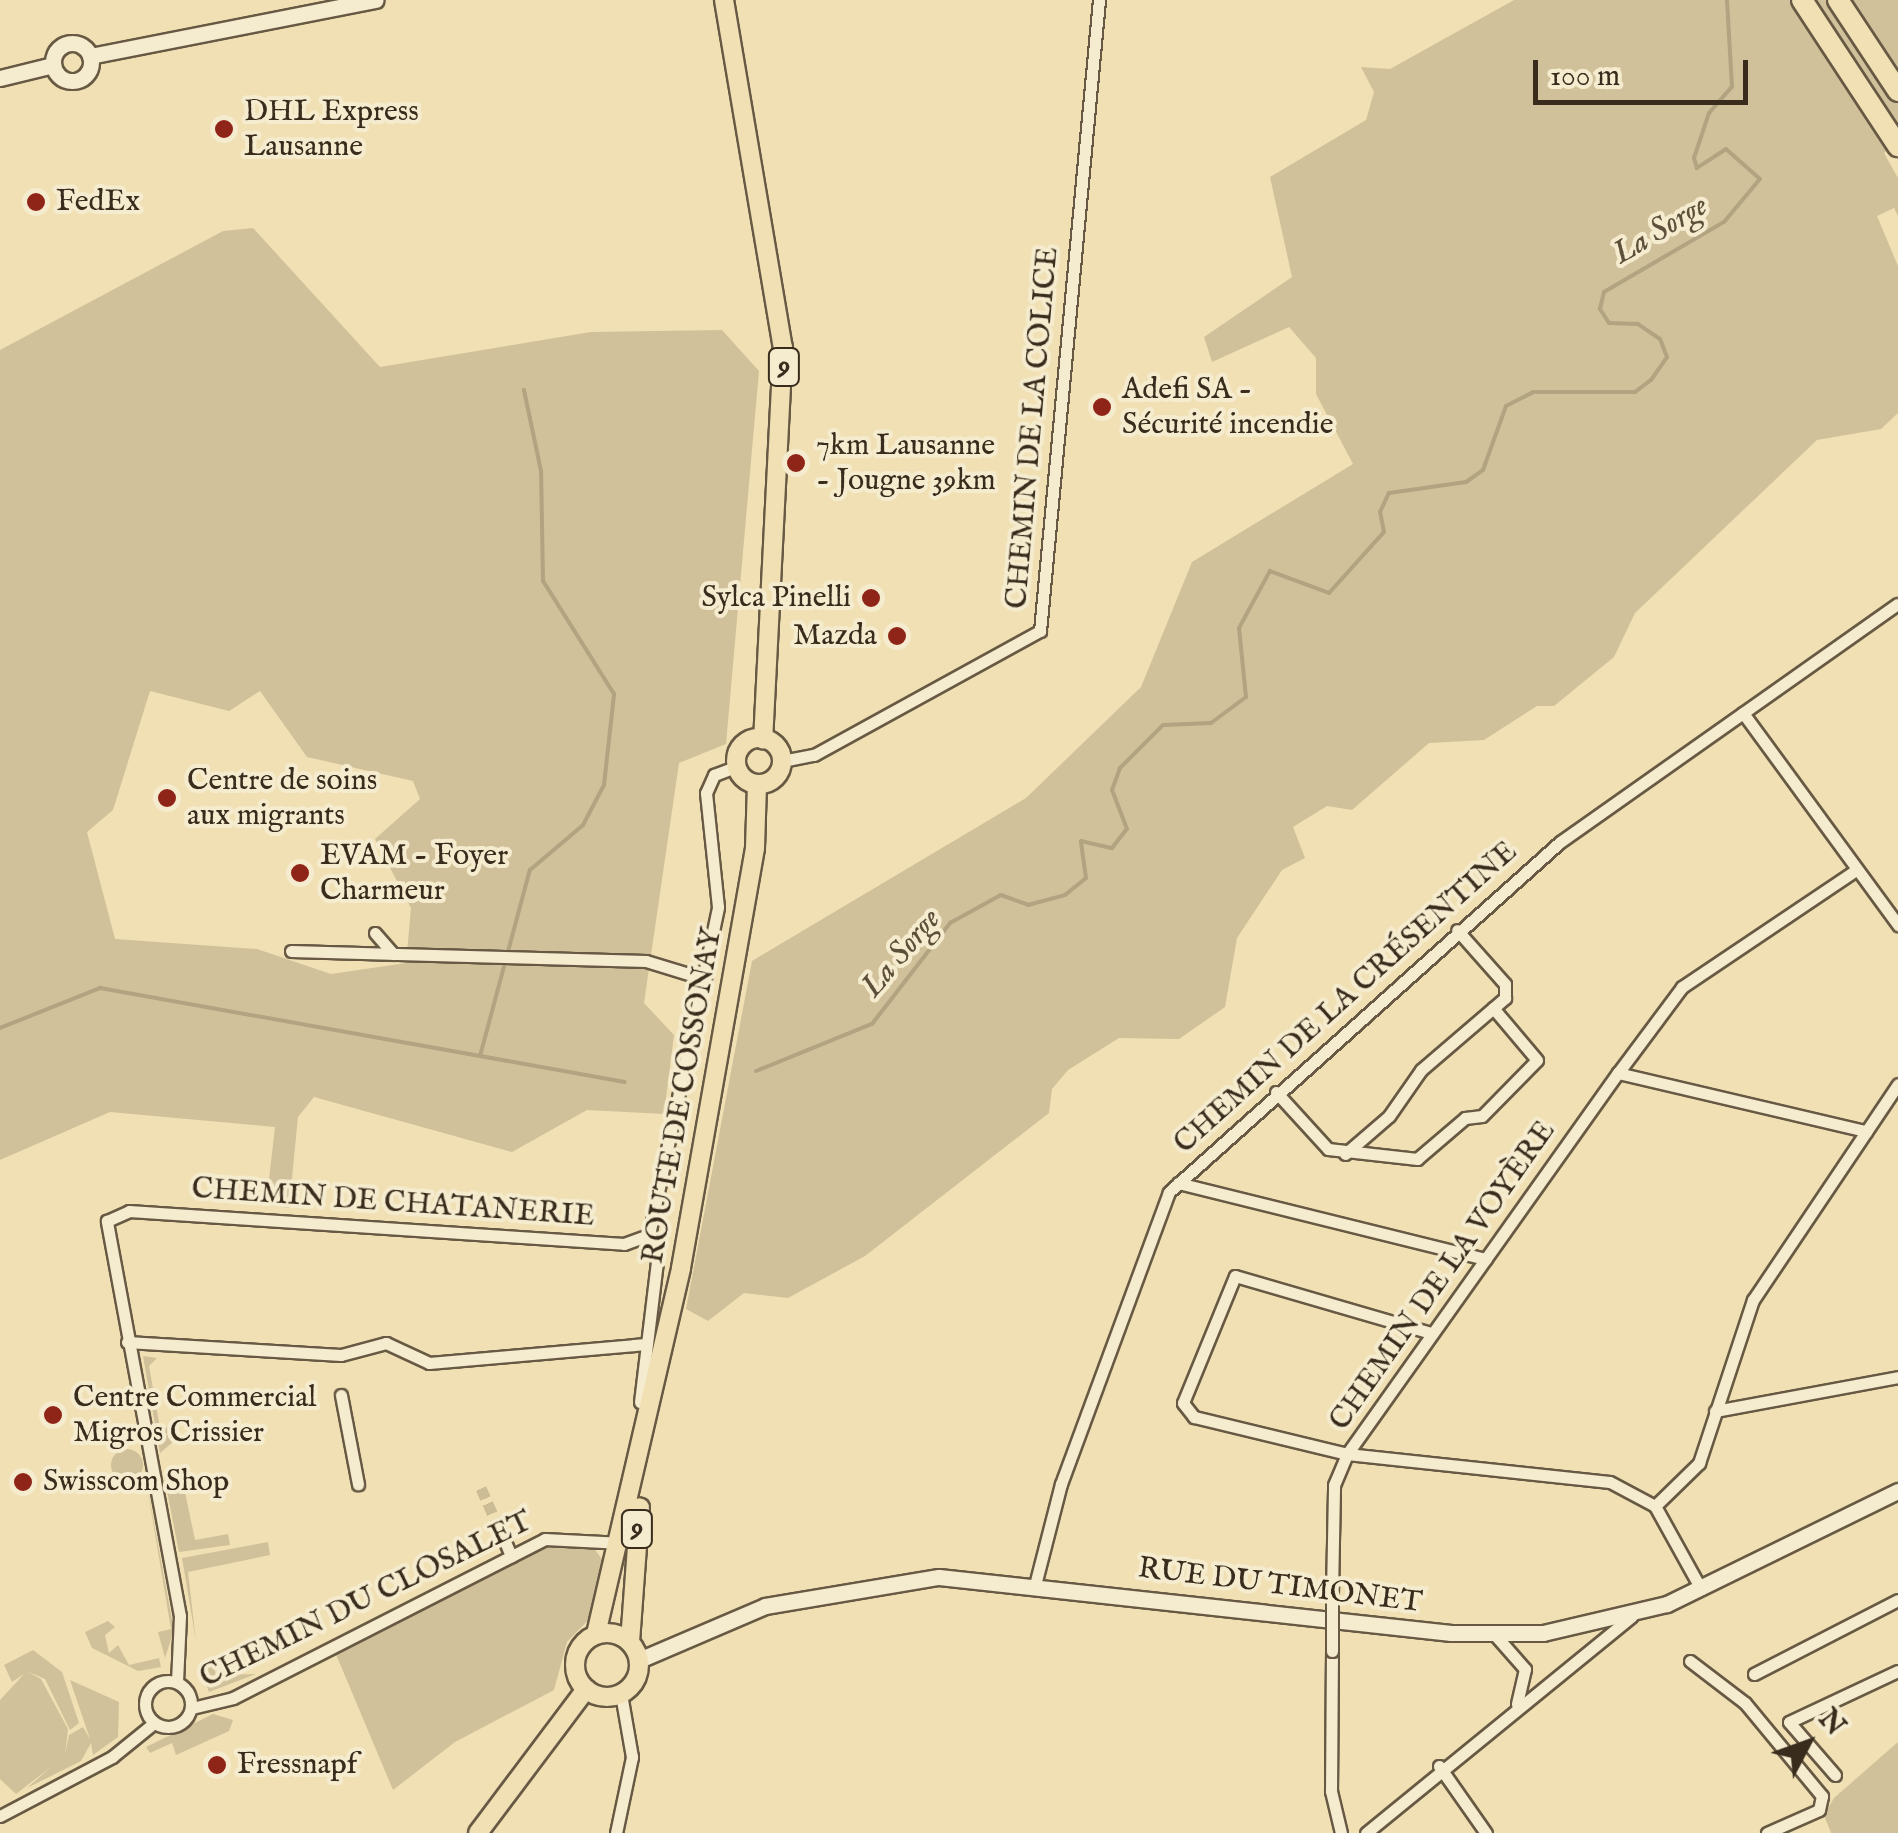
<!DOCTYPE html>
<meta charset="utf-8">
<style>
body{margin:0}
#map{position:relative;width:1898px;height:1833px;overflow:hidden;background:#f0e0b4;font-family:"IM FELL English",serif}
div>[style]{position:absolute}
[style*='--x']{left:calc(var(--x)*1px);top:calc(var(--y)*1px);width:calc(var(--w)*1px);rotate:calc(var(--a)*1deg)}
.green>*{inset:0;background:#d1c19a}
.round{border-radius:50%}
.stream>*{height:4px;margin:-2px;padding:0 2px;transform-origin:2px;border-radius:2px;background:#b2a381}
.street-tunnel>*{height:11px;margin-top:-5.5px;transform-origin:0;background:repeating-linear-gradient(90deg,#cbbc96 0 11px,transparent 0 16.5px)}
.roads{filter:drop-shadow(2px 0 #675943) drop-shadow(-2px 0 #675943) drop-shadow(0 2px #675943) drop-shadow(0 -2px #675943)}
.street>*{height:11px;margin:-5.5px;padding:0 5.5px;transform-origin:5.5px;border-radius:5.5px;background:#f5ebce}
.street>.ring{margin:-5.5px;padding:0;box-sizing:content-box;background:none;border:11px solid #f5ebce;border-radius:50%}
.secondary>*{height:15px;margin:-7.5px;padding:0 7.5px;transform-origin:7.5px;border-radius:7.5px;background:#f5ebce}
.secondary>.ring{margin:-7.5px;padding:0;box-sizing:content-box;background:none;border:15px solid #f5ebce;border-radius:50%}
.primary>*{height:18px;margin:-9px;padding:0 9px;transform-origin:9px;border-radius:9px;background:#f0e0b4}
.primary>.ring{margin:-9px;padding:0;box-sizing:content-box;background:none;border:18px solid #f0e0b4;border-radius:50%}
.highway>*{height:20px;margin:-10px;padding:0 10px;transform-origin:10px;border-radius:10px;background:#f0e0b4}
.bridges{filter:drop-shadow(2px 0 #675943) drop-shadow(-2px 0 #675943) drop-shadow(0 2px #675943) drop-shadow(0 -2px #675943)}
.street-bridge>*{height:11px;margin:-5.5px;padding:0 5.5px;transform-origin:5.5px;border-radius:5.5px;background:#f5ebce}
.dots>*{width:28px;height:28px;translate:-50% -50%;box-sizing:border-box;border:5px solid #f5ebce;border-radius:50%}
span{translate:-50% -50%;white-space:nowrap;text-align:center;line-height:1.15;-webkit-text-stroke:8px #f5ebce;paint-order:stroke}
.shield-label span{padding:2px 8px;background:#f5ebce;border:2px solid;border-radius:8px;-webkit-text-stroke-width:0}
.shield-label{font-size:28px;color:#392c1d;font-weight:700}
.poi-label{font-size:30px;color:#392c1d}
.left{translate:0 -50%;text-align:left}
.right{translate:-100% -50%;text-align:right}
.street-label{font-size:30px;color:#392c1d}
.water-label{font-size:32px;color:#5d503b;font-style:italic}
.north{position:absolute;left:1758px;top:1693px;width:100px;height:100px;-webkit-text-stroke:8px #f5ebce;paint-order:stroke;rotate:49deg;font-size:28px;font-weight:700;line-height:40px;text-align:center;color:#392c1d}
.north::after{content:'';display:block;margin:auto;width:35px;height:45px;background:#392c1d;clip-path:polygon(50% 0,100% 100%,50% 72%,0 100%)}
.scale{position:absolute;left:1533px;top:60px;width:215px;height:45px;box-sizing:border-box;border:5px solid #392c1d;border-top:0;padding-left:12px;font-size:30px;line-height:35px;white-space:nowrap;color:#392c1d;-webkit-text-stroke:8px #f5ebce;paint-order:stroke}
</style>
<div id="map">
<div class="green">
<div style="clip-path:polygon(1514px 0,1898px 0,1898px 142px,1884px 153px,1898px 178px,1898px 216px,1894px 208px,1877px 216px,1898px 266px,1898px 413px,1881px 429px,1817px 440px,1635px 613px,1614px 657px,1554px 706px,1537px 706px,1484px 740px,1429px 743px,1352px 810px,1327px 806px,1293px 827px,1305px 858px,1282px 870px,1237px 938px,1225px 1007px,1179px 1039px,1119px 1038px,1068px 1070px,1052px 1089px,1049px 1113px,865px 1256px,788px 1298px,744px 1293px,708px 1321px,686px 1309px,752px 961px,1026px 798px,1141px 687px,1192px 562px,1353px 464px,1316px 394px,1316px 358px,1289px 327px,1212px 362px,1204px 337px,1292px 277px,1270px 177px,1366px 120px,1374px 92px,1361px 67px,1390px 69px)"></div>
<div style="clip-path:polygon(evenodd,253px 228px,380px 367px,591px 332px,722px 330px,759px 371px,726px 744px,679px 763px,644px 1003px,674px 1035px,664px 1114px,587px 1110px,512px 1152px,314px 1097px,298px 1117px,289px 1208px,266px 1205px,275px 1127px,110px 1112px,0 1160px,0 350px,223px 231px,253px 228px,150px 691px,229px 711px,260px 691px,307px 757px,413px 781px,420px 799px,375px 839px,411px 908px,406px 963px,331px 974px,257px 949px,115px 939px,87px 832px,113px 810px,150px 691px)"></div>
<div style="clip-path:polygon(143px 1356px,157px 1358px,149px 1366px,160px 1428px,171px 1427px,174px 1441px,160px 1453px)"></div>
<div class="round" style="left:111px;top:1449px;width:32px;height:32px"></div>
<div style="clip-path:polygon(181px 1473px,195px 1540px,228px 1534px,230px 1545px,179px 1552px,164px 1476px)"></div>
<div style="clip-path:polygon(146px 1480px,174px 1630px,165px 1658px,158px 1632px,171px 1629px)"></div>
<div style="clip-path:polygon(268px 1542px,270px 1555px,188px 1572px,196px 1641px,182px 1558px)"></div>
<div style="clip-path:polygon(545px 1547px,593px 1547px,604px 1562px,594px 1614px,567px 1642px,554px 1690px,455px 1742px,393px 1790px,335px 1652px)"></div>
<div style="clip-path:polygon(108px 1621px,115px 1627px,105px 1635px,109px 1653px,118px 1645px,129px 1665px,159px 1658px,161px 1667px,138px 1671px,92px 1648px,85px 1632px)"></div>
<div style="clip-path:polygon(33px 1650px,62px 1672px,79px 1723px,70px 1730px,45px 1679px,26px 1671px,41px 1679px,68px 1729px,65px 1755px,69px 1735px,83px 1727px,90px 1739px,70px 1680px,119px 1702px,118px 1737px,93px 1755px,91px 1743px,81px 1761px,27px 1788px,51px 1767px,16px 1794px,0 1779px,0 1700px,24px 1674px,12px 1682px,4px 1665px)"></div>
<div style="clip-path:polygon(213px 1664px,216px 1675px,256px 1674px,209px 1692px,199px 1666px)"></div>
<div style="clip-path:polygon(213px 1714px,233px 1720px,229px 1731px,176px 1755px,172px 1743px,150px 1753px,146px 1747px)"></div>
<div style="clip-path:polygon(1898px 1742px,1898px 1833px,1831px 1833px,1824px 1815px,1834px 1798px)"></div>
</div>
<div class="stream">
<div style="--x:0;--y:1028;--w:108;--a:-21.8"></div>
<div style="--x:100;--y:988;--w:533;--a:10.15"></div>
<div style="--x:480;--y:1056;--w:193;--a:-75"></div>
<div style="--x:530;--y:870;--w:70;--a:-40.3"></div>
<div style="--x:583;--y:825;--w:45;--a:-62.3"></div>
<div style="--x:604;--y:785;--w:92;--a:-83.7"></div>
<div style="--x:614;--y:694;--w:133;--a:-122.1"></div>
<div style="--x:543;--y:581;--w:110;--a:-91"></div>
<div style="--x:541;--y:471;--w:83;--a:-101.9"></div>
<div style="--x:756;--y:1071;--w:125;--a:-22.1"></div>
<div style="--x:872;--y:1024;--w:128;--a:-52.3"></div>
<div style="--x:950;--y:923;--w:58;--a:-28.8"></div>
<div style="--x:1001;--y:895;--w:29;--a:20"></div>
<div style="--x:1028;--y:905;--w:38;--a:-15"></div>
<div style="--x:1065;--y:895;--w:27;--a:-39"></div>
<div style="--x:1086;--y:878;--w:37;--a:-98"></div>
<div style="--x:1081;--y:841;--w:32;--a:13"></div>
<div style="--x:1112;--y:848;--w:24;--a:-52"></div>
<div style="--x:1127;--y:829;--w:42;--a:-111"></div>
<div style="--x:1112;--y:790;--w:23;--a:-70"></div>
<div style="--x:1120;--y:768;--w:61;--a:-45"></div>
<div style="--x:1163;--y:725;--w:48;--a:-2.4"></div>
<div style="--x:1211;--y:723;--w:44;--a:-36.6"></div>
<div style="--x:1246;--y:697;--w:69;--a:-95.8"></div>
<div style="--x:1239;--y:628;--w:65;--a:-61.5"></div>
<div style="--x:1270;--y:571;--w:63;--a:20.4"></div>
<div style="--x:1329;--y:593;--w:82;--a:-48"></div>
<div style="--x:1384;--y:532;--w:20;--a:-101"></div>
<div style="--x:1380;--y:512;--w:21;--a:-65"></div>
<div style="--x:1389;--y:493;--w:78;--a:-8.1"></div>
<div style="--x:1466;--y:482;--w:21;--a:-35"></div>
<div style="--x:1483;--y:470;--w:68;--a:-70.2"></div>
<div style="--x:1506;--y:406;--w:30;--a:-27"></div>
<div style="--x:1533;--y:392;--w:102;--a:0"></div>
<div style="--x:1635;--y:392;--w:20;--a:-37"></div>
<div style="--x:1651;--y:380;--w:28;--a:-55"></div>
<div style="--x:1667;--y:357;--w:19;--a:-111"></div>
<div style="--x:1660;--y:339;--w:27;--a:-146"></div>
<div style="--x:1638;--y:324;--w:29;--a:-178"></div>
<div style="--x:1609;--y:323;--w:17;--a:-123"></div>
<div style="--x:1600;--y:309;--w:17;--a:-77"></div>
<div style="--x:1604;--y:292;--w:139;--a:-30.3"></div>
<div style="--x:1724;--y:222;--w:56;--a:-50.1"></div>
<div style="--x:1760;--y:179;--w:45;--a:-138.6"></div>
<div style="--x:1726;--y:149;--w:35;--a:147"></div>
<div style="--x:1697;--y:168;--w:10;--a:-107"></div>
<div style="--x:1694;--y:158;--w:47;--a:-71.6"></div>
<div style="--x:1709;--y:113;--w:35;--a:-49"></div>
<div style="--x:1732;--y:87;--w:87;--a:-93.3"></div>
</div>
<div class="street-tunnel">
<div style="--x:481;--y:1488;--w:54;--a:65.8"></div>
</div>
<div class="roads">
<div class="street">
<div style="--x:1743;--y:713;--w:263;--a:53.8"></div>
<div style="--x:782;--y:761;--w:33;--a:-11"></div>
<div style="--x:814;--y:755;--w:258;--a:-28.8"></div>
<div style="--x:1040;--y:631;--w:634;--a:-84.66"></div>
<div style="--x:375;--y:933;--w:28;--a:49"></div>
<div style="--x:291;--y:951;--w:355;--a:1.6"></div>
<div style="--x:646;--y:961;--w:62;--a:17"></div>
<div style="--x:1618;--y:1073;--w:255;--a:13.2"></div>
<div style="--x:1276;--y:1092;--w:77;--a:47.6"></div>
<div style="--x:1328;--y:1149;--w:90;--a:6.4"></div>
<div style="--x:1417;--y:1159;--w:63;--a:-40.5"></div>
<div style="--x:1465;--y:1118;--w:17;--a:-7"></div>
<div style="--x:1482;--y:1116;--w:78;--a:-45.5"></div>
<div style="--x:1537;--y:1060;--w:68;--a:-130.2"></div>
<div style="--x:1345;--y:1154;--w:58;--a:-40.8"></div>
<div style="--x:1389;--y:1116;--w:56;--a:-55.2"></div>
<div style="--x:1421;--y:1070;--w:111;--a:-40.6"></div>
<div style="--x:1505;--y:998;--w:14;--a:-90"></div>
<div style="--x:1505;--y:984;--w:72;--a:-131.6"></div>
<div style="--x:1178;--y:1183;--w:317;--a:13.9"></div>
<div style="--x:1431;--y:1333;--w:204;--a:-163.8"></div>
<div style="--x:1235;--y:1276;--w:137;--a:112.3"></div>
<div style="--x:1183;--y:1403;--w:18;--a:52"></div>
<div style="--x:1194;--y:1417;--w:157;--a:13.6"></div>
<div style="--x:1347;--y:1454;--w:264;--a:6.1"></div>
<div style="--x:1610;--y:1482;--w:51;--a:28.1"></div>
<div style="--x:1655;--y:1506;--w:95;--a:61"></div>
<div style="--x:127;--y:1342;--w:214;--a:3.5"></div>
<div style="--x:341;--y:1355;--w:47;--a:-14.9"></div>
<div style="--x:386;--y:1343;--w:47;--a:24.9"></div>
<div style="--x:429;--y:1363;--w:217;--a:-5"></div>
<div style="--x:341;--y:1395;--w:91;--a:79.2"></div>
<div style="--x:640;--y:1402;--w:142;--a:-83.1"></div>
<div style="--x:657;--y:1261;--w:27;--a:-107"></div>
<div style="--x:1715;--y:1411;--w:186;--a:-10.5"></div>
<div style="--x:1655;--y:1506;--w:62;--a:-44.3"></div>
<div style="--x:1699;--y:1463;--w:172;--a:-71.7"></div>
<div style="--x:1753;--y:1300;--w:260;--a:-56.1"></div>
<div style="--x:503;--y:1537;--w:21;--a:67"></div>
<div style="--x:1035;--y:1585;--w:104;--a:-75.6"></div>
<div style="--x:1061;--y:1484;--w:311;--a:-69.7"></div>
<div style="--x:1169;--y:1192;--w:525;--a:-41.83"></div>
<div style="--x:1560;--y:842;--w:413;--a:-35.2"></div>
<div style="--x:1332;--y:1593;--w:108;--a:-88.9"></div>
<div style="--x:1334;--y:1485;--w:34;--a:-67"></div>
<div style="--x:1347;--y:1454;--w:468;--a:-54.6"></div>
<div style="--x:1618;--y:1073;--w:107;--a:-53.3"></div>
<div style="--x:1682;--y:987;--w:210;--a:-33.9"></div>
<div style="--x:1496;--y:1636;--w:44;--a:48.7"></div>
<div style="--x:1525;--y:1669;--w:36;--a:103"></div>
<div style="--x:1332;--y:1651;--w:140;--a:90.4"></div>
<div style="--x:1331;--y:1791;--w:43;--a:76.6"></div>
<div style="--x:1690;--y:1661;--w:69;--a:37.4"></div>
<div style="--x:1745;--y:1703;--w:121;--a:50.4"></div>
<div style="--x:1822;--y:1796;--w:14;--a:102"></div>
<div style="--x:1819;--y:1810;--w:57;--a:156.1"></div>
<div style="--x:1754;--y:1674;--w:162;--a:-27.2"></div>
<div class="ring" style="left:145px;top:1681px;width:35px;height:35px"></div>
<div style="--x:177;--y:1682;--w:66;--a:-87.4"></div>
<div style="--x:180;--y:1616;--w:402;--a:-100.5"></div>
<div style="--x:107;--y:1221;--w:24;--a:-24"></div>
<div style="--x:129;--y:1211;--w:496;--a:3.8"></div>
<div style="--x:624;--y:1244;--w:27;--a:-20"></div>
<div style="--x:649;--y:1235;--w:335;--a:-78.1"></div>
<div style="--x:718;--y:907;--w:115;--a:-96"></div>
<div style="--x:706;--y:793;--w:20;--a:-66"></div>
<div style="--x:714;--y:775;--w:25;--a:-21"></div>
<div style="--x:192;--y:1708;--w:42;--a:-13.7"></div>
<div style="--x:233;--y:1698;--w:350;--a:-27"></div>
<div style="--x:545;--y:1539;--w:77;--a:3"></div>
<div style="--x:1439;--y:1766;--w:82;--a:55"></div>
<div style="--x:1835;--y:1775;--w:70;--a:-131"></div>
<div style="--x:1789;--y:1722;--w:120;--a:-25.1"></div>
<div style="--x:0;--y:1816;--w:127;--a:-27.8"></div>
<div style="--x:112;--y:1757;--w:54;--a:-39"></div>
<div style="--x:616;--y:1833;--w:78;--a:-78.1"></div>
<div style="--x:632;--y:1757;--w:64;--a:-99.9"></div>
<div style="--x:1366;--y:1833;--w:343;--a:-39.2"></div>
</div>
<div class="secondary">
<div class="ring" style="left:53px;top:43px;width:23px;height:23px"></div>
<div style="--x:90;--y:56;--w:291;--a:-11.1"></div>
<div style="--x:0;--y:78;--w:55;--a:-13.8"></div>
<div style="--x:639;--y:1660;--w:137;--a:-23.2"></div>
<div style="--x:765;--y:1606;--w:176;--a:-9.5"></div>
<div style="--x:939;--y:1577;--w:515;--a:6.24"></div>
<div style="--x:1451;--y:1633;--w:92;--a:0"></div>
<div style="--x:1543;--y:1633;--w:127;--a:-13.2"></div>
<div style="--x:1667;--y:1604;--w:257;--a:-26.1"></div>
</div>
<div class="primary">
<div style="--x:724;--y:0;--w:352;--a:80.4"></div>
<div style="--x:783;--y:347;--w:393;--a:92.9"></div>
<div class="ring" style="left:736px;top:738px;width:28px;height:28px"></div>
<div class="ring" style="left:575px;top:1633px;width:46px;height:46px"></div>
<div style="--x:596;--y:1634;--w:376;--a:-76.9"></div>
<div style="--x:681;--y:1268;--w:426;--a:-80"></div>
<div style="--x:755;--y:848;--w:64;--a:-88.2"></div>
<div style="--x:630;--y:1642;--w:135;--a:-85.8"></div>
<div style="--x:478;--y:1833;--w:180;--a:-53.1"></div>
</div>
<div class="highway">
<div style="--x:1802;--y:0;--w:175;--a:56.7"></div>
<div style="--x:1838;--y:0;--w:109;--a:56.6"></div>
</div>
</div>
<div class="bridges">
<div class="street-bridge">
<div style="--x:1332;--y:1593;--w:58;--a:90"></div>
</div>
</div>
<div class="dots">
<div style="left:224px;top:129px;background:#8f2418"></div>
<div style="left:36px;top:202px;background:#8f2418"></div>
<div style="left:1102px;top:407px;background:#8f2418"></div>
<div style="left:796px;top:463px;background:#8f2418"></div>
<div style="left:871px;top:598px;background:#8f2418"></div>
<div style="left:897px;top:636px;background:#8f2418"></div>
<div style="left:167px;top:798px;background:#8f2418"></div>
<div style="left:300px;top:873px;background:#8f2418"></div>
<div style="left:53px;top:1415px;background:#8f2418"></div>
<div style="left:23px;top:1482px;background:#8f2418"></div>
<div style="left:217px;top:1765px;background:#8f2418"></div>
</div>
<div class="shield-label">
<span style="left:784px;top:367px">9</span>
<span style="left:637px;top:1529px">9</span>
</div>
<div class="poi-label">
<span class="left" style="left:244px;top:129px">DHL Express<br>Lausanne</span>
<span class="left" style="left:56px;top:202px">FedEx</span>
<span class="left" style="left:1122px;top:407px">Adefi SA -<br>Sécurité incendie</span>
<span class="left" style="left:816px;top:463px">7km Lausanne<br>- Jougne 39km</span>
<span class="right" style="left:851px;top:598px">Sylca Pinelli</span>
<span class="right" style="left:877px;top:636px">Mazda</span>
<span class="left" style="left:187px;top:798px">Centre de soins<br>aux migrants</span>
<span class="left" style="left:320px;top:873px">EVAM - Foyer<br>Charmeur</span>
<span class="left" style="left:73px;top:1415px">Centre Commercial<br>Migros Crissier</span>
<span class="left" style="left:43px;top:1482px">Swisscom Shop</span>
<span class="left" style="left:237px;top:1765px">Fressnapf</span>
</div>
<div class="street-label">
<span style="left:1033px;top:428px;rotate:-85deg">CHEMIN DE LA COLICE</span>
<span style="left:1346px;top:998px;rotate:-42deg">CHEMIN DE LA CRÉSENTINE</span>
<span style="left:683px;top:1096px;rotate:-80deg">ROUTE DE COSSONAY</span>
<span style="left:393px;top:1203px;rotate:4deg">CHEMIN DE CHATANERIE</span>
<span style="left:1443px;top:1276px;rotate:-55deg">CHEMIN DE LA VOYÈRE</span>
<span style="left:1280px;top:1586px;rotate:7deg">RUE DU TIMONET</span>
<span style="left:366px;top:1600px;rotate:-26deg">CHEMIN DU CLOSALET</span>
</div>
<div class="water-label">
<span style="left:1661px;top:231px;rotate:-31deg">La Sorge</span>
<span style="left:902px;top:954px;rotate:-50deg">La Sorge</span>
</div>
<div class="north">N</div>
<div class="scale">100 m</div>
</div>
